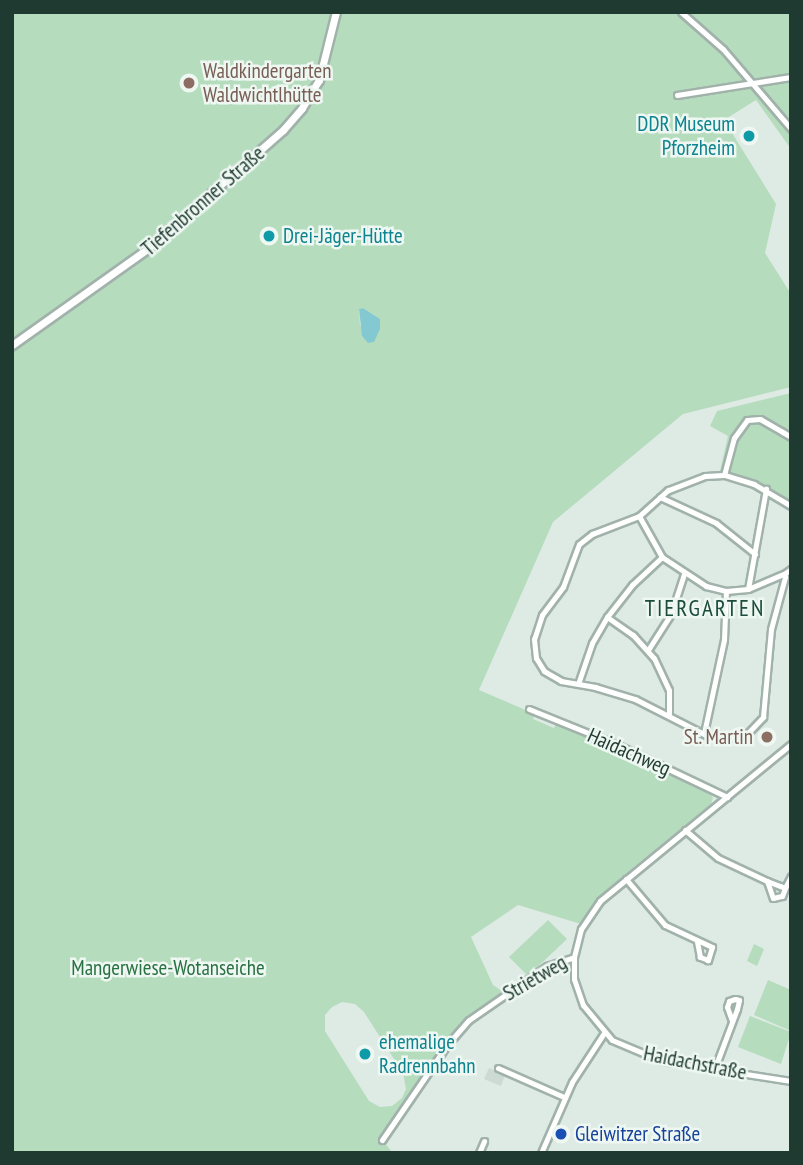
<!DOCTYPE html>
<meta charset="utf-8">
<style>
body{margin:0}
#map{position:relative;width:803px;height:1165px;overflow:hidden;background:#deeae4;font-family:"PT Sans Narrow",sans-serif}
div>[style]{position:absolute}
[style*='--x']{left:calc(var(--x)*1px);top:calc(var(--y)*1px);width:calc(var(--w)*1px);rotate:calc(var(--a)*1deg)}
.built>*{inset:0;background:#ccdad3}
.green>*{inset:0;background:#b6dcbe}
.water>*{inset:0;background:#84c9d1}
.roads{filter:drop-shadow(2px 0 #a1b2ab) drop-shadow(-2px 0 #a1b2ab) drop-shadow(0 2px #a1b2ab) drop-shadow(0 -2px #a1b2ab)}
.street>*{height:5px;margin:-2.5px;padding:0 2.5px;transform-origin:2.5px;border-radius:2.5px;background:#fff}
.secondary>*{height:7px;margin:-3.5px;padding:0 3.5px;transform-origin:3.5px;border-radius:3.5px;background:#fff}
.dots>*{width:19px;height:19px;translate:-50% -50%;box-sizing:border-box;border:4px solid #eef7f2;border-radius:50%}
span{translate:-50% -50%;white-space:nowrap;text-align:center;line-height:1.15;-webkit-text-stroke:5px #eef7f2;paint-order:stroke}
.education-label{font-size:21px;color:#785e54}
.left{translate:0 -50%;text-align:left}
.right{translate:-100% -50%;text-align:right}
.culture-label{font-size:21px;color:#0d838f}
.street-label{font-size:21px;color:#1f3a31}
.park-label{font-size:21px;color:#297142}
.transit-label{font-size:21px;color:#164399}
.neighbourhood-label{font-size:23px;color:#1b4c3e;letter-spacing:2px}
.frame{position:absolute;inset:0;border:14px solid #1f3a31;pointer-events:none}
</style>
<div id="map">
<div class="built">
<div style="clip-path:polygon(489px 1068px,505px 1075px,501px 1086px,484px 1079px)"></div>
</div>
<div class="green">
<div style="clip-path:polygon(evenodd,12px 12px,791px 12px,791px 149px,756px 100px,724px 120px,776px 204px,765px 253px,791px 294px,791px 387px,683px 414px,553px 522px,479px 690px,535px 714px,533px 719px,554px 728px,556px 724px,616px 749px,710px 793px,713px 798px,711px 804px,624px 875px,596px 903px,581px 924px,518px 905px,471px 937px,493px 985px,506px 994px,459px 1029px,383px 1141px,393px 1153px,12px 1153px,12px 12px,363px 308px,380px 319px,378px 334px,360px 325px,359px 309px,363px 308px,12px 12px,342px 1002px,355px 1004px,364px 1012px,403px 1073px,406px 1089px,402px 1098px,392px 1106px,380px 1107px,369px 1101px,325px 1031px,325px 1015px,332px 1007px,342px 1002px)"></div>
<div style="clip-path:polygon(791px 393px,791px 501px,751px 480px,720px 471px,728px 436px,710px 426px,717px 411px)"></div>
<div style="clip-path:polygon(548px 920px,567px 939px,528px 976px,509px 957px)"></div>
<div style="clip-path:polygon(754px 944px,764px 949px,757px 966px,747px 961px)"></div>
<div style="clip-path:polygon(768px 980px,791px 990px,791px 1031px,754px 1015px)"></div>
<div style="clip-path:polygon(750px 1016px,791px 1032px,781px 1064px,738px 1047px)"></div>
</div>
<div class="water">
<div style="clip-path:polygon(363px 308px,380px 319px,380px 329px,374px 342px,368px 343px,362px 336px,359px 309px)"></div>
</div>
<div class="roads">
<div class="street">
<div style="--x:681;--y:12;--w:56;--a:41.4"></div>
<div style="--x:723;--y:49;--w:105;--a:49.6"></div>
<div style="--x:677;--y:95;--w:115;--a:-9"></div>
<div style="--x:724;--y:475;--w:38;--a:-75"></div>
<div style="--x:734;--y:438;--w:22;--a:-54"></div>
<div style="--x:747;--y:420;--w:13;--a:-4"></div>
<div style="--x:760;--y:419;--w:36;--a:30"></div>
<div style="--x:660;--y:497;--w:62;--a:24.9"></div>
<div style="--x:716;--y:523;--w:50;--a:38.5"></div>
<div style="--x:791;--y:506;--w:43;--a:-149.3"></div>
<div style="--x:754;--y:484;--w:31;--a:-163"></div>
<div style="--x:724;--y:475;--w:19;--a:177"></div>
<div style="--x:705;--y:476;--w:40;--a:159"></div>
<div style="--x:668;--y:490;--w:39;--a:138"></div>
<div style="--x:639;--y:516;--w:50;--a:159"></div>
<div style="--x:592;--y:534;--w:16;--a:142"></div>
<div style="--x:579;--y:544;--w:46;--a:110.4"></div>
<div style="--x:563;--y:587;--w:35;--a:127"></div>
<div style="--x:542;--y:615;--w:25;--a:108"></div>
<div style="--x:534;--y:639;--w:19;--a:84"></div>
<div style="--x:536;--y:658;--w:15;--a:58"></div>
<div style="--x:544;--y:671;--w:20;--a:30"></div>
<div style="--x:561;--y:681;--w:35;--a:10"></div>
<div style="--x:595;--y:687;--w:42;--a:16.7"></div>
<div style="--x:635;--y:699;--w:86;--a:26.9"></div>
<div style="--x:712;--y:738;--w:32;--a:-2"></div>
<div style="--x:744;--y:737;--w:28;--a:-46"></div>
<div style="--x:763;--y:717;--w:88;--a:-84.8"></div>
<div style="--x:771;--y:629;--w:54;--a:-74.9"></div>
<div style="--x:785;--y:577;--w:3;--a:-108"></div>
<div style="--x:784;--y:574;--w:9;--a:-36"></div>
<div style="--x:639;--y:516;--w:47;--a:60.7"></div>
<div style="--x:662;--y:557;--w:53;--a:33.4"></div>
<div style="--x:706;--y:586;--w:21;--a:14"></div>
<div style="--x:726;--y:591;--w:22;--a:-5"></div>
<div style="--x:748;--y:589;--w:39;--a:-23"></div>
<div style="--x:748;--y:589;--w:102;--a:-79.8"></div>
<div style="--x:607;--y:617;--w:32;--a:35"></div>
<div style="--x:633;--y:635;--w:31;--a:48"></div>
<div style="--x:654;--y:658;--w:35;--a:65"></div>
<div style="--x:669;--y:690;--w:23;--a:90"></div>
<div style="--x:648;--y:650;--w:43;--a:-57.4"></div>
<div style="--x:671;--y:614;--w:42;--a:-72"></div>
<div style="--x:578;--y:684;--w:43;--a:-71.1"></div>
<div style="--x:592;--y:643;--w:30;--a:-60"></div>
<div style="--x:607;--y:617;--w:41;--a:-52"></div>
<div style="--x:632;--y:585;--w:41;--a:-43"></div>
<div style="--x:529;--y:709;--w:96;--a:22"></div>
<div style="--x:618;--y:745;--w:121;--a:25.5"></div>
<div style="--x:704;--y:733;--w:95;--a:-77.9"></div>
<div style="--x:724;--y:640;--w:49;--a:-87.7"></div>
<div style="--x:791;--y:744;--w:247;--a:140.6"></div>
<div style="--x:600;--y:901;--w:34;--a:124"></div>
<div style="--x:581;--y:929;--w:29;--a:104"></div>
<div style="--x:574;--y:957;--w:22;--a:90"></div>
<div style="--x:574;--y:979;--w:28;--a:71"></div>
<div style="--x:583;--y:1005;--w:45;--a:50.4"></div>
<div style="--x:612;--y:1040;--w:54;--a:22.8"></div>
<div style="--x:662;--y:1061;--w:131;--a:8.8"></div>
<div style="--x:685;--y:830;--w:43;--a:40.3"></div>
<div style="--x:718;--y:858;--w:54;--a:25.1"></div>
<div style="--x:767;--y:881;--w:19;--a:21"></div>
<div style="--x:785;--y:888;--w:13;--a:-63"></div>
<div style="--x:626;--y:879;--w:60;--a:49.7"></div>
<div style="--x:665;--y:925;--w:52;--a:25.1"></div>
<div style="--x:712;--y:947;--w:14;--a:107"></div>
<div style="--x:708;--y:960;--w:9;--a:-159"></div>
<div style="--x:700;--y:957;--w:16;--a:-101"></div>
<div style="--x:767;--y:881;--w:18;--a:71"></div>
<div style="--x:773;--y:898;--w:9;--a:-13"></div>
<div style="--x:782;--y:896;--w:9;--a:-69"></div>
<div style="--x:498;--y:1068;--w:72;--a:23.7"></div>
<div style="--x:714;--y:1070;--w:65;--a:-69.3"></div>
<div style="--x:737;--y:1009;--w:9;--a:-77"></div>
<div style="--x:739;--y:1000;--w:4;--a:-166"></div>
<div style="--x:735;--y:999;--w:6;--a:162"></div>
<div style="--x:729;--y:1001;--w:6;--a:108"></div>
<div style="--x:727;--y:1007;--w:15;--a:70"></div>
<div style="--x:382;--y:1140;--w:115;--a:-55.6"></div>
<div style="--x:447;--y:1045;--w:33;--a:-49"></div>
<div style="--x:469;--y:1020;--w:95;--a:-34.7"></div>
<div style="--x:547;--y:966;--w:28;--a:-18"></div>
<div style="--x:479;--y:1153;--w:13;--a:-67"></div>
<div style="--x:541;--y:1153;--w:77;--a:-66.4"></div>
<div style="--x:572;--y:1082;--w:59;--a:-56.9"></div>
</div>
<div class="secondary">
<div style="--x:12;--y:345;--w:166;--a:-35.4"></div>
<div style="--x:147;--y:249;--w:181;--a:-41.2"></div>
<div style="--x:283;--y:130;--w:29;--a:-49"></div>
<div style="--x:302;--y:108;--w:33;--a:-59"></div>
<div style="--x:319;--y:80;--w:70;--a:-76"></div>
</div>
</div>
<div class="dots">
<div style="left:189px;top:83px;background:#8d6e63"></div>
<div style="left:749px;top:136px;background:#0f9aa8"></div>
<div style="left:269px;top:236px;background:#0f9aa8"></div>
<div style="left:767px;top:737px;background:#8d6e63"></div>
<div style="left:365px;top:1054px;background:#0f9aa8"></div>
<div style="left:561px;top:1134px;background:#1a4fb4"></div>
</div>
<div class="education-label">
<span class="left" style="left:203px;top:83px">Waldkindergarten<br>Waldwichtlhütte</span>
<span class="right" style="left:753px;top:737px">St. Martin</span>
</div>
<div class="culture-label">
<span class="right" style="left:735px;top:136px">DDR Museum<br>Pforzheim</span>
<span class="left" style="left:283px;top:236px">Drei-Jäger-Hütte</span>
<span class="left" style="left:379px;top:1054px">ehemalige<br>Radrennbahn</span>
</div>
<div class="street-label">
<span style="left:203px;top:201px;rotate:-41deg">Tiefenbronner Straße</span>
<span style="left:629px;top:752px;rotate:24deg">Haidachweg</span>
<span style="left:535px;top:978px;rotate:-30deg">Strietweg</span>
<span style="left:695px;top:1063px;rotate:11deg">Haidachstraße</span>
</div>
<div class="park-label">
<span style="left:168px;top:968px">Mangerwiese-Wotanseiche</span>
</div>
<div class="transit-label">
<span class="left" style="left:575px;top:1134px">Gleiwitzer Straße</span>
</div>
<div class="neighbourhood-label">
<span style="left:705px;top:608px">TIERGARTEN</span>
</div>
<div class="frame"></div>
</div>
